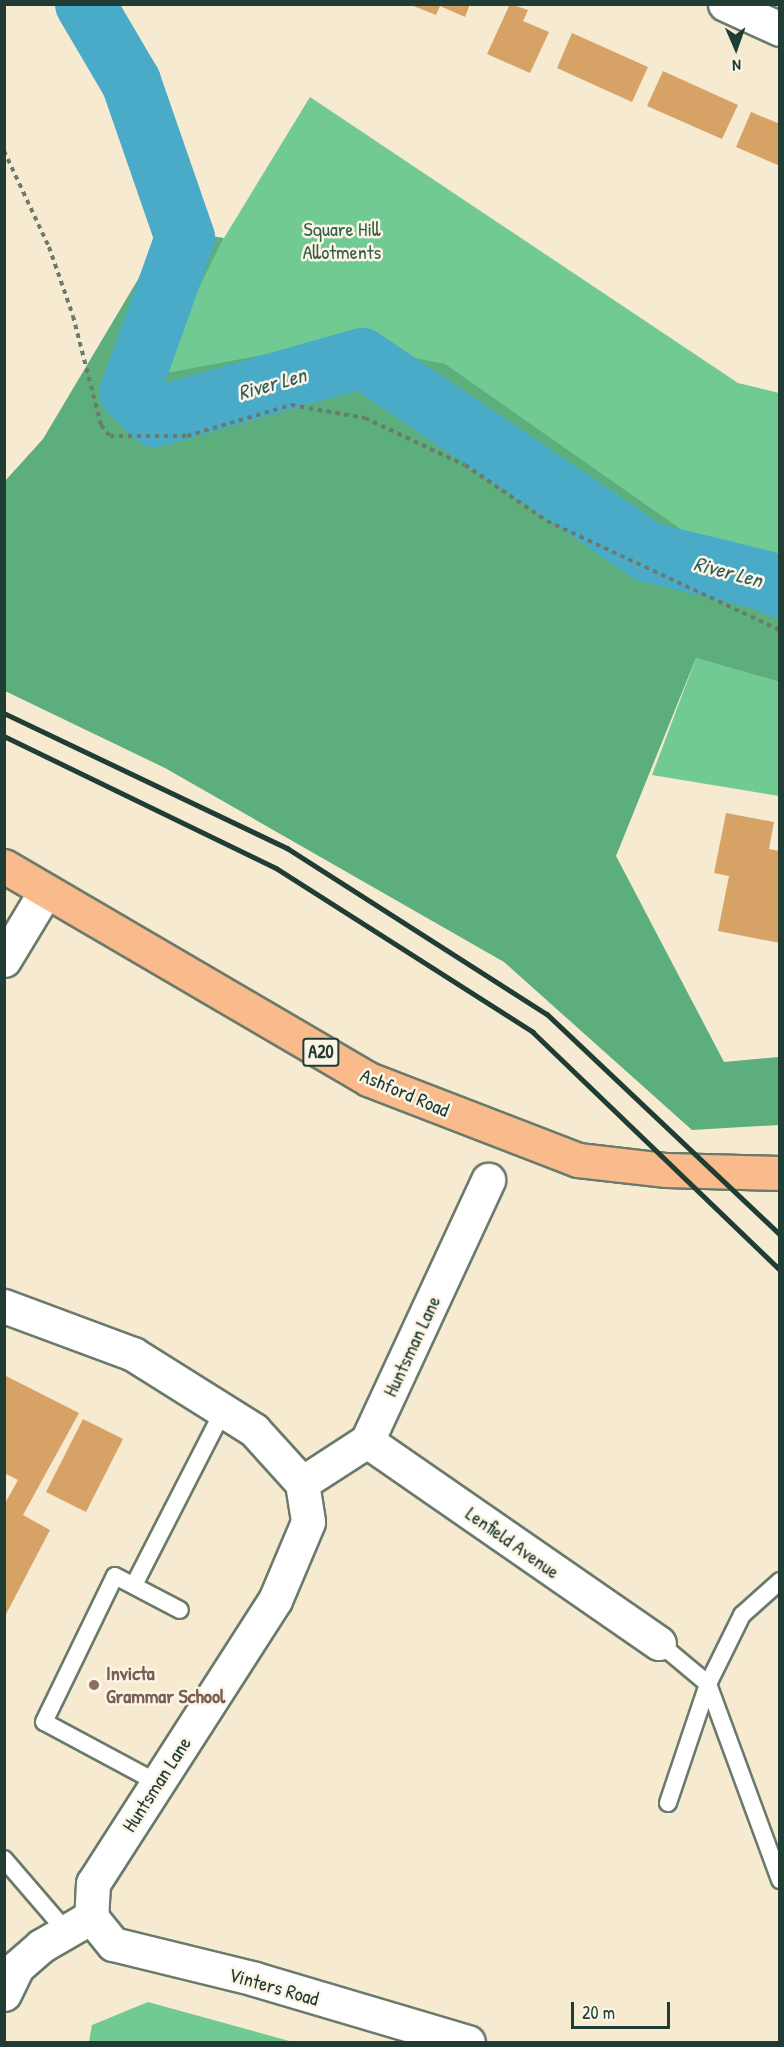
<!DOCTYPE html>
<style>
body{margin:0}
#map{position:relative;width:784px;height:2047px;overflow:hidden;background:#f6ead1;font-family:"Patrick Hand",sans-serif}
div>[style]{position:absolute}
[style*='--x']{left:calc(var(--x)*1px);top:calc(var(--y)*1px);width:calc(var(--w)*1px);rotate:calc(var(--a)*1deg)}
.green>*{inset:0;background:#70ca92}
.forest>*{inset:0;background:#5cae7c}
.river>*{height:60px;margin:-30px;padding:0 30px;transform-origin:30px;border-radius:30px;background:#4aabc9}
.building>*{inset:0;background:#d7a265}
.path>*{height:4px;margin-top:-2px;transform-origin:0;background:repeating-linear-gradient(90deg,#6a7a6b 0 4.5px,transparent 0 9px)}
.roads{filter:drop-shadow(2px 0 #6a7a6b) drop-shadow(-2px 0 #6a7a6b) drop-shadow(0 2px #6a7a6b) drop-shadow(0 -2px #6a7a6b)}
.lane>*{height:16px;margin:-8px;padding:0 8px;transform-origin:8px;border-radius:8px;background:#fff}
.street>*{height:33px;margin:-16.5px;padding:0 16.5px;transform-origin:16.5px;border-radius:16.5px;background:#fff}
.primary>*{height:33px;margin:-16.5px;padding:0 16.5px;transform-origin:16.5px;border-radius:16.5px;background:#fabb8c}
.rail>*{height:4.5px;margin:-2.25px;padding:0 2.25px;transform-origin:2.25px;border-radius:2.25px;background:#1f3d34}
.dots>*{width:16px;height:16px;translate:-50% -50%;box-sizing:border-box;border:3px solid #fcf5e5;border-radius:50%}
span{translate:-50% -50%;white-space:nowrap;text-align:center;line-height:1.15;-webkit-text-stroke:5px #fcf5e5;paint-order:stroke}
.shield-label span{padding:2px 4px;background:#fcf5e5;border:2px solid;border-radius:4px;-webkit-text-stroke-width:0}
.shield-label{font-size:18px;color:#1f3d34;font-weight:700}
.park-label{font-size:20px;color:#33604c}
.street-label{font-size:20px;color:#1f3d34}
.education-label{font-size:20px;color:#785e54;font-weight:700}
.left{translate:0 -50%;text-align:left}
.water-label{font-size:21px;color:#2c5e61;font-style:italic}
.frame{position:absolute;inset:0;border:6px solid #1f3d34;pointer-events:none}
.north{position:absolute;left:706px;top:18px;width:60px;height:60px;-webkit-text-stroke:4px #fcf5e5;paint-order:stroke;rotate:178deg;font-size:16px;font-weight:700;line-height:24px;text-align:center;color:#1f3d34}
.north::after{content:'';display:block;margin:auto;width:21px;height:27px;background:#1f3d34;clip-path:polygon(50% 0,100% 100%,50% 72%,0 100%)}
.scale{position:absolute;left:571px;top:2002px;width:99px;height:27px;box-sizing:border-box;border:3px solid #1f3d34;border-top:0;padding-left:8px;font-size:18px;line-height:21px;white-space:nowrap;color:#1f3d34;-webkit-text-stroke:4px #fcf5e5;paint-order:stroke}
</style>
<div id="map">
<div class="green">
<div style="clip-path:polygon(310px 97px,738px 383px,779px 393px,779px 580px,629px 525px,156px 375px,224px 238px)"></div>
<div style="clip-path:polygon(696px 658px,779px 682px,779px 796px,652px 775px)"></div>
<div style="clip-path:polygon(148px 2002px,293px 2042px,89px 2042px,92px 2025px)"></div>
</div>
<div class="forest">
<div style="clip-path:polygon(168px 229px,224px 238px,156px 375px,332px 342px,445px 364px,779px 598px,779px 682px,696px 658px,616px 856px,724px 1062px,779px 1057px,779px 1125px,692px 1130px,504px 962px,165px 768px,5px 691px,5px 481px,43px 439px)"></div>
</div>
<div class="river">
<div style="--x:85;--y:4;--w:91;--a:59.5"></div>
<div style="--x:131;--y:82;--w:165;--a:70.9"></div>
<div style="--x:185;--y:238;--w:164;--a:109.7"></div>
<div style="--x:130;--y:392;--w:35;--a:45"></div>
<div style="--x:155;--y:417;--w:215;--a:-15.9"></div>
<div style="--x:362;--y:358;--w:346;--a:34.1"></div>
<div style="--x:648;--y:552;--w:122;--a:13.8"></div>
<div style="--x:766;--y:581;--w:16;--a:27"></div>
</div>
<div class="building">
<div style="clip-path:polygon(470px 4px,465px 17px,440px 6px,436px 15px,411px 5px)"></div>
<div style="clip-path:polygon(510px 4px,528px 10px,523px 21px,549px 32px,530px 73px,487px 54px)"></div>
<div style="clip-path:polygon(572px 33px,648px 67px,632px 102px,557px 68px)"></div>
<div style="clip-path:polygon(663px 71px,738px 105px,722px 139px,647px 106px)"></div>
<div style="clip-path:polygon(751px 112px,780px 124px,780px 166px,736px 147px)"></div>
<div style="clip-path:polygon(726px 813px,774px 822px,769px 849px,780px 851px,780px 943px,718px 931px,729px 876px,714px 873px)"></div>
<div style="clip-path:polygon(4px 1375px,79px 1413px,23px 1515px,50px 1530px,4px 1618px,4px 1505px,18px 1480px,4px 1473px)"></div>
<div style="clip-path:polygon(83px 1419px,123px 1439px,86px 1512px,46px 1492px)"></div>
</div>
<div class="path">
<div style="--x:4;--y:151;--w:106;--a:64.9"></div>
<div style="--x:49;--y:247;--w:73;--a:70.8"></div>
<div style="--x:73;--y:316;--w:113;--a:75.6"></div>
<div style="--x:101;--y:425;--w:14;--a:51"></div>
<div style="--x:110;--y:436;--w:77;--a:0"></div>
<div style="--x:187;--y:436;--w:109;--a:-16.6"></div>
<div style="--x:291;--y:405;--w:75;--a:10"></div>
<div style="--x:365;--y:418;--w:110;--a:25.2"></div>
<div style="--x:465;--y:465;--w:99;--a:34.3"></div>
<div style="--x:547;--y:521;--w:257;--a:25.1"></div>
</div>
<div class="roads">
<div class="lane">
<div style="--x:134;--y:1585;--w:195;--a:-62.9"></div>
<div style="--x:659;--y:1643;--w:64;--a:39.9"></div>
<div style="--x:708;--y:1684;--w:209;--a:69.8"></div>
<div style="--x:158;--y:1783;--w:129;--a:-151.8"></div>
<div style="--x:44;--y:1722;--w:162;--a:-64.1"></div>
<div style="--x:115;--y:1576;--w:73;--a:27.6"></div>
<div style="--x:668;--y:1803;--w:126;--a:-71.4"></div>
<div style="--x:708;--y:1684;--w:77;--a:-63.8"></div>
<div style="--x:742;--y:1615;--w:51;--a:-41.8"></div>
<div style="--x:4;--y:1859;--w:95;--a:49.3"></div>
</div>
<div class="street">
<div style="--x:725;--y:4;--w:60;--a:24.4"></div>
<div style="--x:4;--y:960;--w:79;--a:-58.9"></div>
<div style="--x:4;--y:1306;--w:138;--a:20.4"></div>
<div style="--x:133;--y:1354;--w:143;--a:32.1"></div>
<div style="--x:254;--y:1430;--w:72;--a:47.8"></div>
<div style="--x:302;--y:1483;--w:39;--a:81"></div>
<div style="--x:308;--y:1522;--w:85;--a:112.9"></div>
<div style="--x:275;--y:1600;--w:336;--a:122.7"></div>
<div style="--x:93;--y:1883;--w:34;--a:93"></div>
<div style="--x:367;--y:1441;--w:355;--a:34.7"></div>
<div style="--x:302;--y:1483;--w:77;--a:-32.9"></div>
<div style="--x:367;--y:1441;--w:288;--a:-65.1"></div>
<div style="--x:91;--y:1917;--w:35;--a:51"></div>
<div style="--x:113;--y:1944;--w:146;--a:13.8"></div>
<div style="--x:255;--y:1979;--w:222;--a:16.5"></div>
<div style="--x:4;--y:1994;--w:30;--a:-64"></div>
<div style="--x:17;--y:1967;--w:32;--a:-41"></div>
<div style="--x:41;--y:1946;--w:58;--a:-30.1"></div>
</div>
<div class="primary">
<div style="--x:4;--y:866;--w:422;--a:30.3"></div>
<div style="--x:368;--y:1079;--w:225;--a:21.1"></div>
<div style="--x:578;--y:1160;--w:89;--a:6.5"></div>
<div style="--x:666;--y:1170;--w:114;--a:1.5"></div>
</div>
</div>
<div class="rail">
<div style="--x:4;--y:713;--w:314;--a:25.5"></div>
<div style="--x:287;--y:848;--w:308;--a:32.6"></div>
<div style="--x:547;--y:1014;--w:320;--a:43.4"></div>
<div style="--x:4;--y:736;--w:302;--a:25.9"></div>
<div style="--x:276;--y:868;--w:305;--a:32.5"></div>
<div style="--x:533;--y:1032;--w:343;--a:43.9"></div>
</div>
<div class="dots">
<div style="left:94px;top:1685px;background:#8d6e63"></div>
</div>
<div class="shield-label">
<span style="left:321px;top:1052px">A20</span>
</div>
<div class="park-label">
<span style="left:342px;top:240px">Square Hill<br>Allotments</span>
</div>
<div class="street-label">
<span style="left:405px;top:1092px;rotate:23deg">Ashford Road</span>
<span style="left:411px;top:1346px;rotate:-65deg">Huntsman Lane</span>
<span style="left:513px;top:1542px;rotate:35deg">Lenfield Avenue</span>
<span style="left:156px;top:1784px;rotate:-57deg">Huntsman Lane</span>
<span style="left:274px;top:1986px;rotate:16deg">Vinters Road</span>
</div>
<div class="education-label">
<span class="left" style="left:106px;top:1684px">Invicta<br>Grammar School</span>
</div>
<div class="water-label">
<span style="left:272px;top:384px;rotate:-16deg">River Len</span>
<span style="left:728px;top:572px;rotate:15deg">River Len</span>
</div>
<div class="frame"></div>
<div class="north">N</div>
<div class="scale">20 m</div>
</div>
